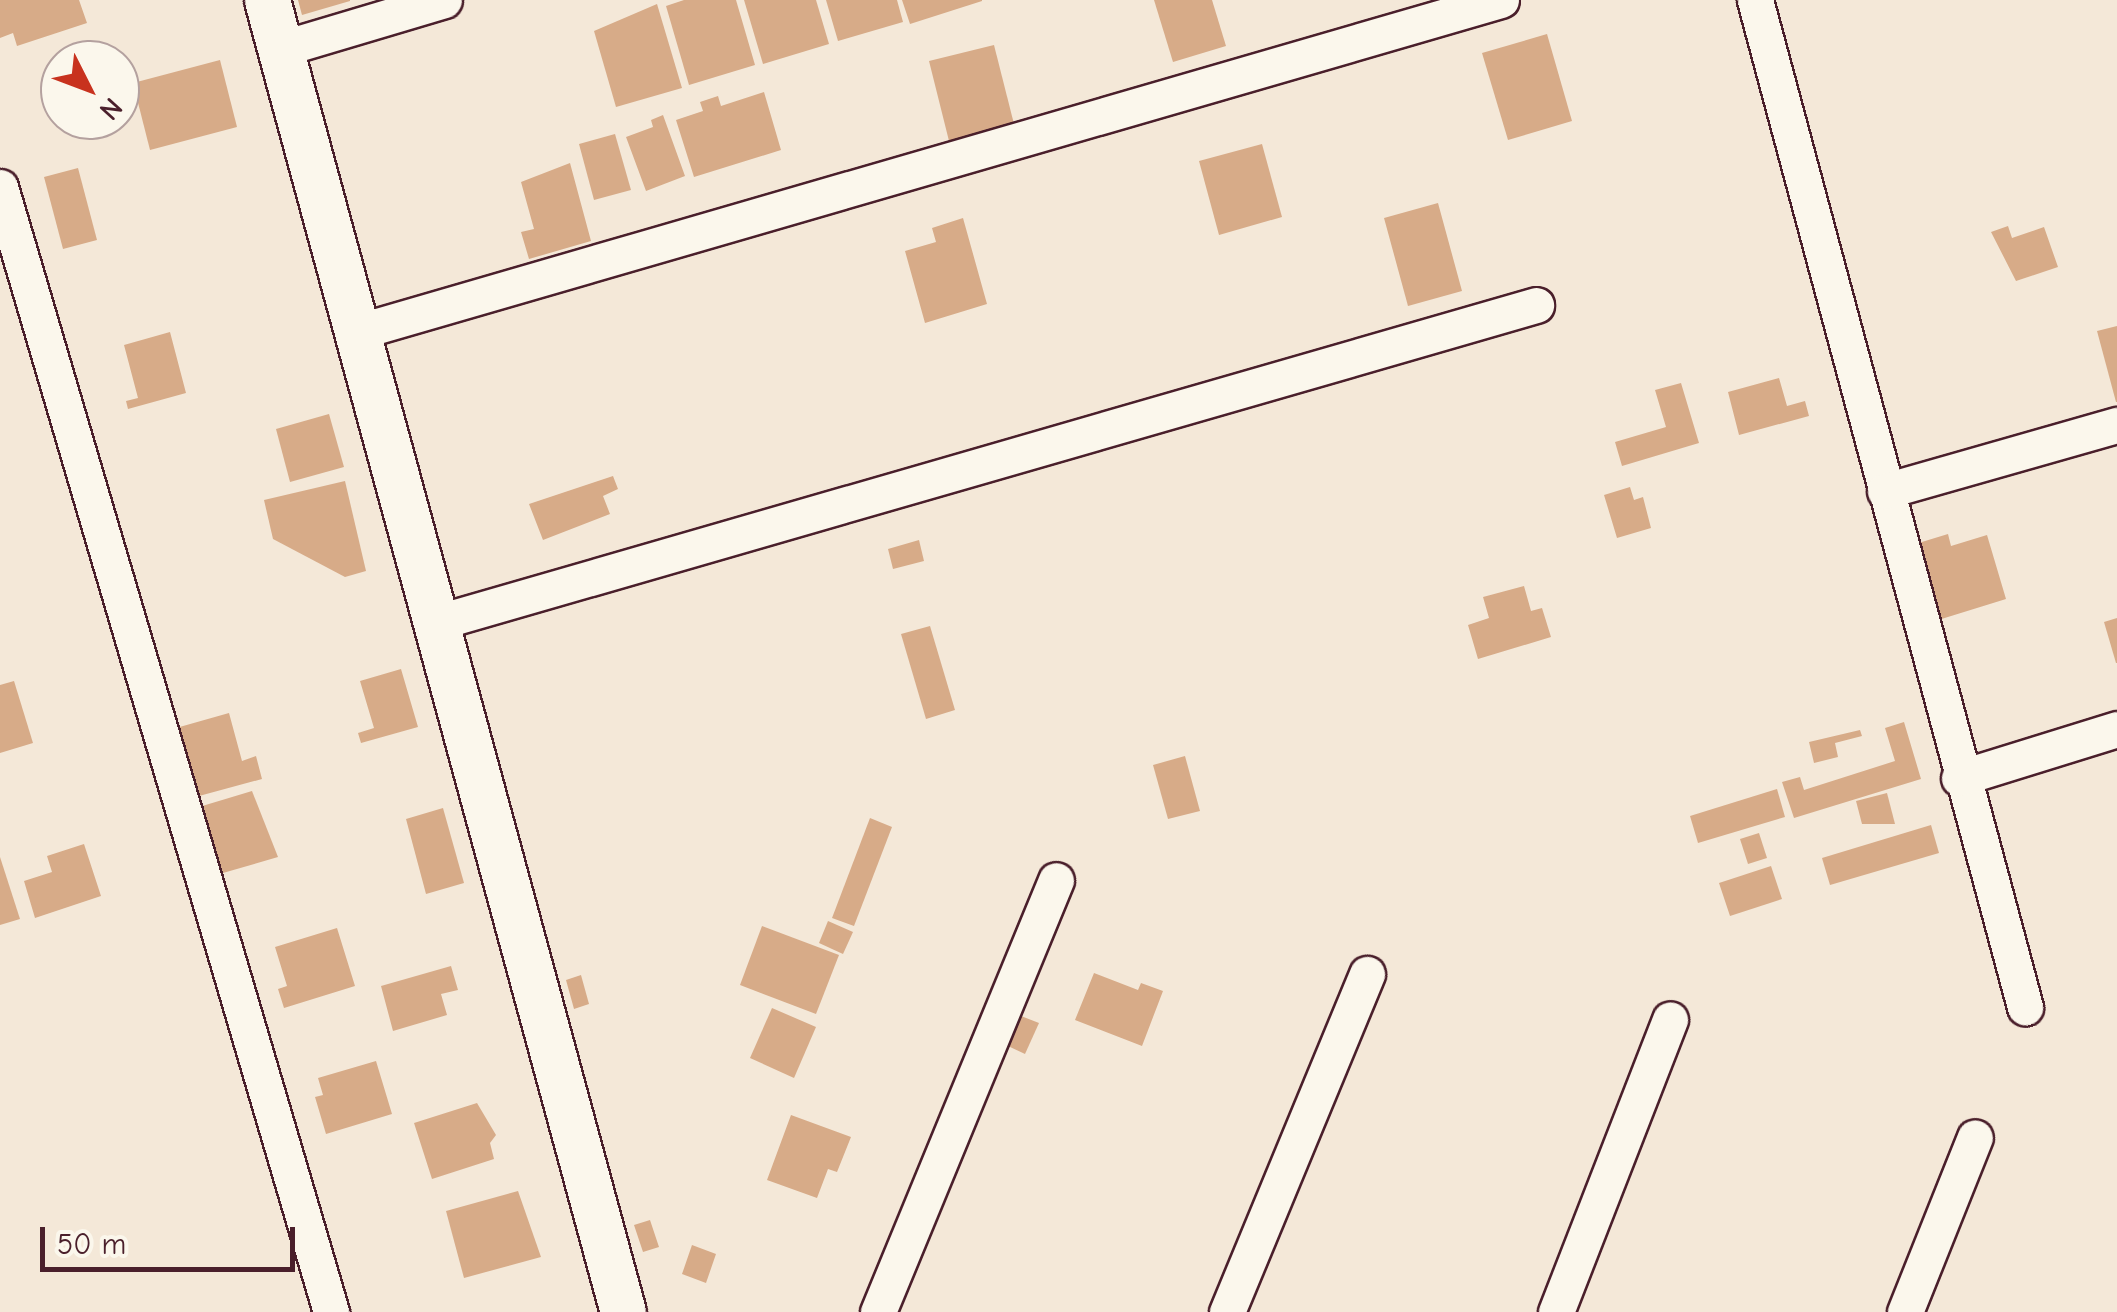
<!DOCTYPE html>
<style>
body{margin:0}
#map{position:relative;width:2117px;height:1312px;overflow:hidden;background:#f4e8d8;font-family:"Comic Neue",sans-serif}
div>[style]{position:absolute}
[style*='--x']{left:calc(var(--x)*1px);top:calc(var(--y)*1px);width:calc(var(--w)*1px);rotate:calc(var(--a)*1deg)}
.building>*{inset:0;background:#d7ab88}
.roads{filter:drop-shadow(2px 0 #4a1f2b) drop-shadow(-2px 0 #4a1f2b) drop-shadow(0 2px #4a1f2b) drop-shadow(0 -2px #4a1f2b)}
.minor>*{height:35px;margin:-17.5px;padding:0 17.5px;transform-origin:17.5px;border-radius:17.5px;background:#fbf7ec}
.tertiary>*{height:45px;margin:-22.5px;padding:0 22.5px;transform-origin:22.5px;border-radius:22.5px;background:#fbf7ec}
span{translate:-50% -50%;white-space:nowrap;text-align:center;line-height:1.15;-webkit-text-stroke:9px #fbf7ec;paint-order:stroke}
.north{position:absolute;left:40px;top:40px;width:100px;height:100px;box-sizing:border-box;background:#fbf7ec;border:2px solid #b4a19f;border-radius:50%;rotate:132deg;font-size:28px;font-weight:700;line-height:40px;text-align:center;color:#4a1f2b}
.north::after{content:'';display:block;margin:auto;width:35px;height:45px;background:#c8321e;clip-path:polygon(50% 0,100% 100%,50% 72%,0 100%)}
.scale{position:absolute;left:40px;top:1227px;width:255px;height:45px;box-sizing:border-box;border:5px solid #4a1f2b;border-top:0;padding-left:12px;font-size:30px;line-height:35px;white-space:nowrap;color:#4a1f2b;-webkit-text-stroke:8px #fbf7ec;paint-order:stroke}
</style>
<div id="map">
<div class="building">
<div style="clip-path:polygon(0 0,79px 0,87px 23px,17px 46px,13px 33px,0 38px)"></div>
<div style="clip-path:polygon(298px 0,350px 0,350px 1px,302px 15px)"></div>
<div style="clip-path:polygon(684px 0,736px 0,755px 65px,689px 85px,666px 6px)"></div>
<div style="clip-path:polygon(744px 0,816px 0,829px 44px,763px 64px)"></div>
<div style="clip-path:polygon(826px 0,897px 0,903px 22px,838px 41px)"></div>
<div style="clip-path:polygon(902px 0,982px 0,982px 1px,910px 24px)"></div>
<div style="clip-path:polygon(1154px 0,1212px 0,1226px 46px,1173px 62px)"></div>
<div style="clip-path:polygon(657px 4px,682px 88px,616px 107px,594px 31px)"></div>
<div style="clip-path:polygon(1547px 34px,1572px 121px,1508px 140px,1482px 53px)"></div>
<div style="clip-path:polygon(994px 45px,1015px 128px,950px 145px,929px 61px)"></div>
<div style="clip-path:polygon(220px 60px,237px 127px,150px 150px,133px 83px)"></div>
<div style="clip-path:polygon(764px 92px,781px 150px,694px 177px,676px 120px,703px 111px,700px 102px,718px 96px,721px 106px)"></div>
<div style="clip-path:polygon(663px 115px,685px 176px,646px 191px,626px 137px,653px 127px,651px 120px)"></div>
<div style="clip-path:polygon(615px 134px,631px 190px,594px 200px,579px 144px)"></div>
<div style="clip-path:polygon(1262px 144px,1282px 217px,1219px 235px,1199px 161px)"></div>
<div style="clip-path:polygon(570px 163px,591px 241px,529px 259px,521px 232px,534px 229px,521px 182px)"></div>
<div style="clip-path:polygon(78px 168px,97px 240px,63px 249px,44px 177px)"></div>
<div style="clip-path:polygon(1438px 203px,1462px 291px,1408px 306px,1384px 218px)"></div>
<div style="clip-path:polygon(963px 218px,987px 304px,925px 323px,905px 251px,936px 242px,932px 228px)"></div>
<div style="clip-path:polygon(2008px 226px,2012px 238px,2044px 227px,2058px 267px,2016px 281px,1991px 232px)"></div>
<div style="clip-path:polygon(2117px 326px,2117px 402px,2116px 402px,2097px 331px)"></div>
<div style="clip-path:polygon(170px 332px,186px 393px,128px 409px,126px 401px,138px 398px,124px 345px)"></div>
<div style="clip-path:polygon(1779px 378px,1787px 406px,1805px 401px,1809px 416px,1739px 435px,1728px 392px)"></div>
<div style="clip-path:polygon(1681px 383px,1699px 443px,1622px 466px,1615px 442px,1666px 427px,1655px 390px)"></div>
<div style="clip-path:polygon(329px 414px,344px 467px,290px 482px,276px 429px)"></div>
<div style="clip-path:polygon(613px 476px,618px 489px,603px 496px,610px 514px,543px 540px,529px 504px)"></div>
<div style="clip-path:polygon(345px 481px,366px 571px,345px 577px,273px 539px,264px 500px)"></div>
<div style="clip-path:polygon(1630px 487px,1634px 500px,1643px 497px,1651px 528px,1617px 538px,1604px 495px)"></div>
<div style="clip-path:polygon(1948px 534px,1951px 546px,1987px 535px,2006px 599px,1935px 621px,1912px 545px)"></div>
<div style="clip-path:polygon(919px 540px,924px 561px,893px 569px,888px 549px)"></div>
<div style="clip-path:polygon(1524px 586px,1531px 611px,1542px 608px,1551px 637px,1478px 659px,1468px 625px,1489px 618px,1483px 597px)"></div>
<div style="clip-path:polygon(2117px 618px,2117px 663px,2116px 663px,2104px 622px)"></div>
<div style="clip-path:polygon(930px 626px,955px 710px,926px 719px,901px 634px)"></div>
<div style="clip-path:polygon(401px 669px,418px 727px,361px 743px,358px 733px,374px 728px,360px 681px)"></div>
<div style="clip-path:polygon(14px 681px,33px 743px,0 753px,0 685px)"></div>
<div style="clip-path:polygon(229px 713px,242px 761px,256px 756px,262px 779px,188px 799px,169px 730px)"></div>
<div style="clip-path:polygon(1904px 722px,1921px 779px,1794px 818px,1782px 782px,1800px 777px,1804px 790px,1895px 761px,1885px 728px)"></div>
<div style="clip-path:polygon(1860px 730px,1862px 736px,1835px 743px,1838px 757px,1814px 763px,1809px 742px)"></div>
<div style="clip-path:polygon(1185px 756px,1200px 811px,1168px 819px,1153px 765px)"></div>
<div style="clip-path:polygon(1777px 789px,1785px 817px,1698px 843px,1690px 816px)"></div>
<div style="clip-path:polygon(252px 791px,278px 857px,209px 877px,189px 810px)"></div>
<div style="clip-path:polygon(1887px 793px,1895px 824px,1862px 824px,1856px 801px)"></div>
<div style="clip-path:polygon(443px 808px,464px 883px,426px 894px,406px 819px)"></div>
<div style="clip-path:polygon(870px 818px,892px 827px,854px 926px,832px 918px)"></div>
<div style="clip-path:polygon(1931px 825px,1939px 853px,1830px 885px,1822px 858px)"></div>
<div style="clip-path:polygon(1759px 833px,1767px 858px,1748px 864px,1740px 839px)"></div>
<div style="clip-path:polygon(84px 844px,101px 896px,35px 918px,24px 881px,52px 872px,47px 856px)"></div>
<div style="clip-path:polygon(0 857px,20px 919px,0 925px)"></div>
<div style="clip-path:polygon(1771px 866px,1782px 899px,1730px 916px,1719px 883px)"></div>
<div style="clip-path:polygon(828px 921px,853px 932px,843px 954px,819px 943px)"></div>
<div style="clip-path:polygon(762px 926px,839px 955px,816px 1014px,740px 985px)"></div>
<div style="clip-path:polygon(337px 928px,355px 986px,284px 1008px,278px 989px,287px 986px,275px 947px)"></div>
<div style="clip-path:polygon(451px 966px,458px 990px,441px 994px,447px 1015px,393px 1031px,381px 986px)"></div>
<div style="clip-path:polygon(1094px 973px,1138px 990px,1141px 983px,1163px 991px,1142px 1046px,1075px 1020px)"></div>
<div style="clip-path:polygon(581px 975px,589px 1004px,574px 1009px,566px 980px)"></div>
<div style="clip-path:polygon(772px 1008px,816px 1027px,794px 1078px,750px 1058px)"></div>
<div style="clip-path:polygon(1021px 1016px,1039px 1023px,1025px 1054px,1008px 1046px)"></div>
<div style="clip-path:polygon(376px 1061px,392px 1114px,326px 1134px,315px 1097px,323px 1095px,318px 1078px)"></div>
<div style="clip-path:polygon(477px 1103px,496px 1135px,490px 1143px,494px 1159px,432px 1179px,414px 1123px)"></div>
<div style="clip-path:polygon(791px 1115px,851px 1137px,837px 1172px,828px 1169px,817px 1198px,767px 1180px)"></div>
<div style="clip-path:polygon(518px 1191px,541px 1257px,464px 1278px,446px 1211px)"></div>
<div style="clip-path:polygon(650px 1220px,659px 1247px,643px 1252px,634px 1225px)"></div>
<div style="clip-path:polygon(692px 1245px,716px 1254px,706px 1283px,682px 1274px)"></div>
</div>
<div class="roads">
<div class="minor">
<div style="--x:1755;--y:0;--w:1043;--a:74.99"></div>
<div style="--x:280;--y:49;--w:171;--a:-16.6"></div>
<div style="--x:0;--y:187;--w:1173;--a:73.6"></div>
<div style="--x:360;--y:331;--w:1188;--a:-16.18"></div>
<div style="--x:1885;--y:491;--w:241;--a:-15.9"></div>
<div style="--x:438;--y:622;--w:1143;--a:-16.1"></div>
<div style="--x:1959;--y:778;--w:165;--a:-17.2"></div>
<div style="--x:878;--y:1312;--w:467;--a:-67.6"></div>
<div style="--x:1227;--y:1312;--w:366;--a:-67.5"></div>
<div style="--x:1556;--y:1312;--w:314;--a:-68.7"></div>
<div style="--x:1905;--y:1312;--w:188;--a:-68.2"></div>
</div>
<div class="tertiary">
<div style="--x:267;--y:0;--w:1359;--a:74.82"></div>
</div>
</div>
<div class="north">N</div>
<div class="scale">50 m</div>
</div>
